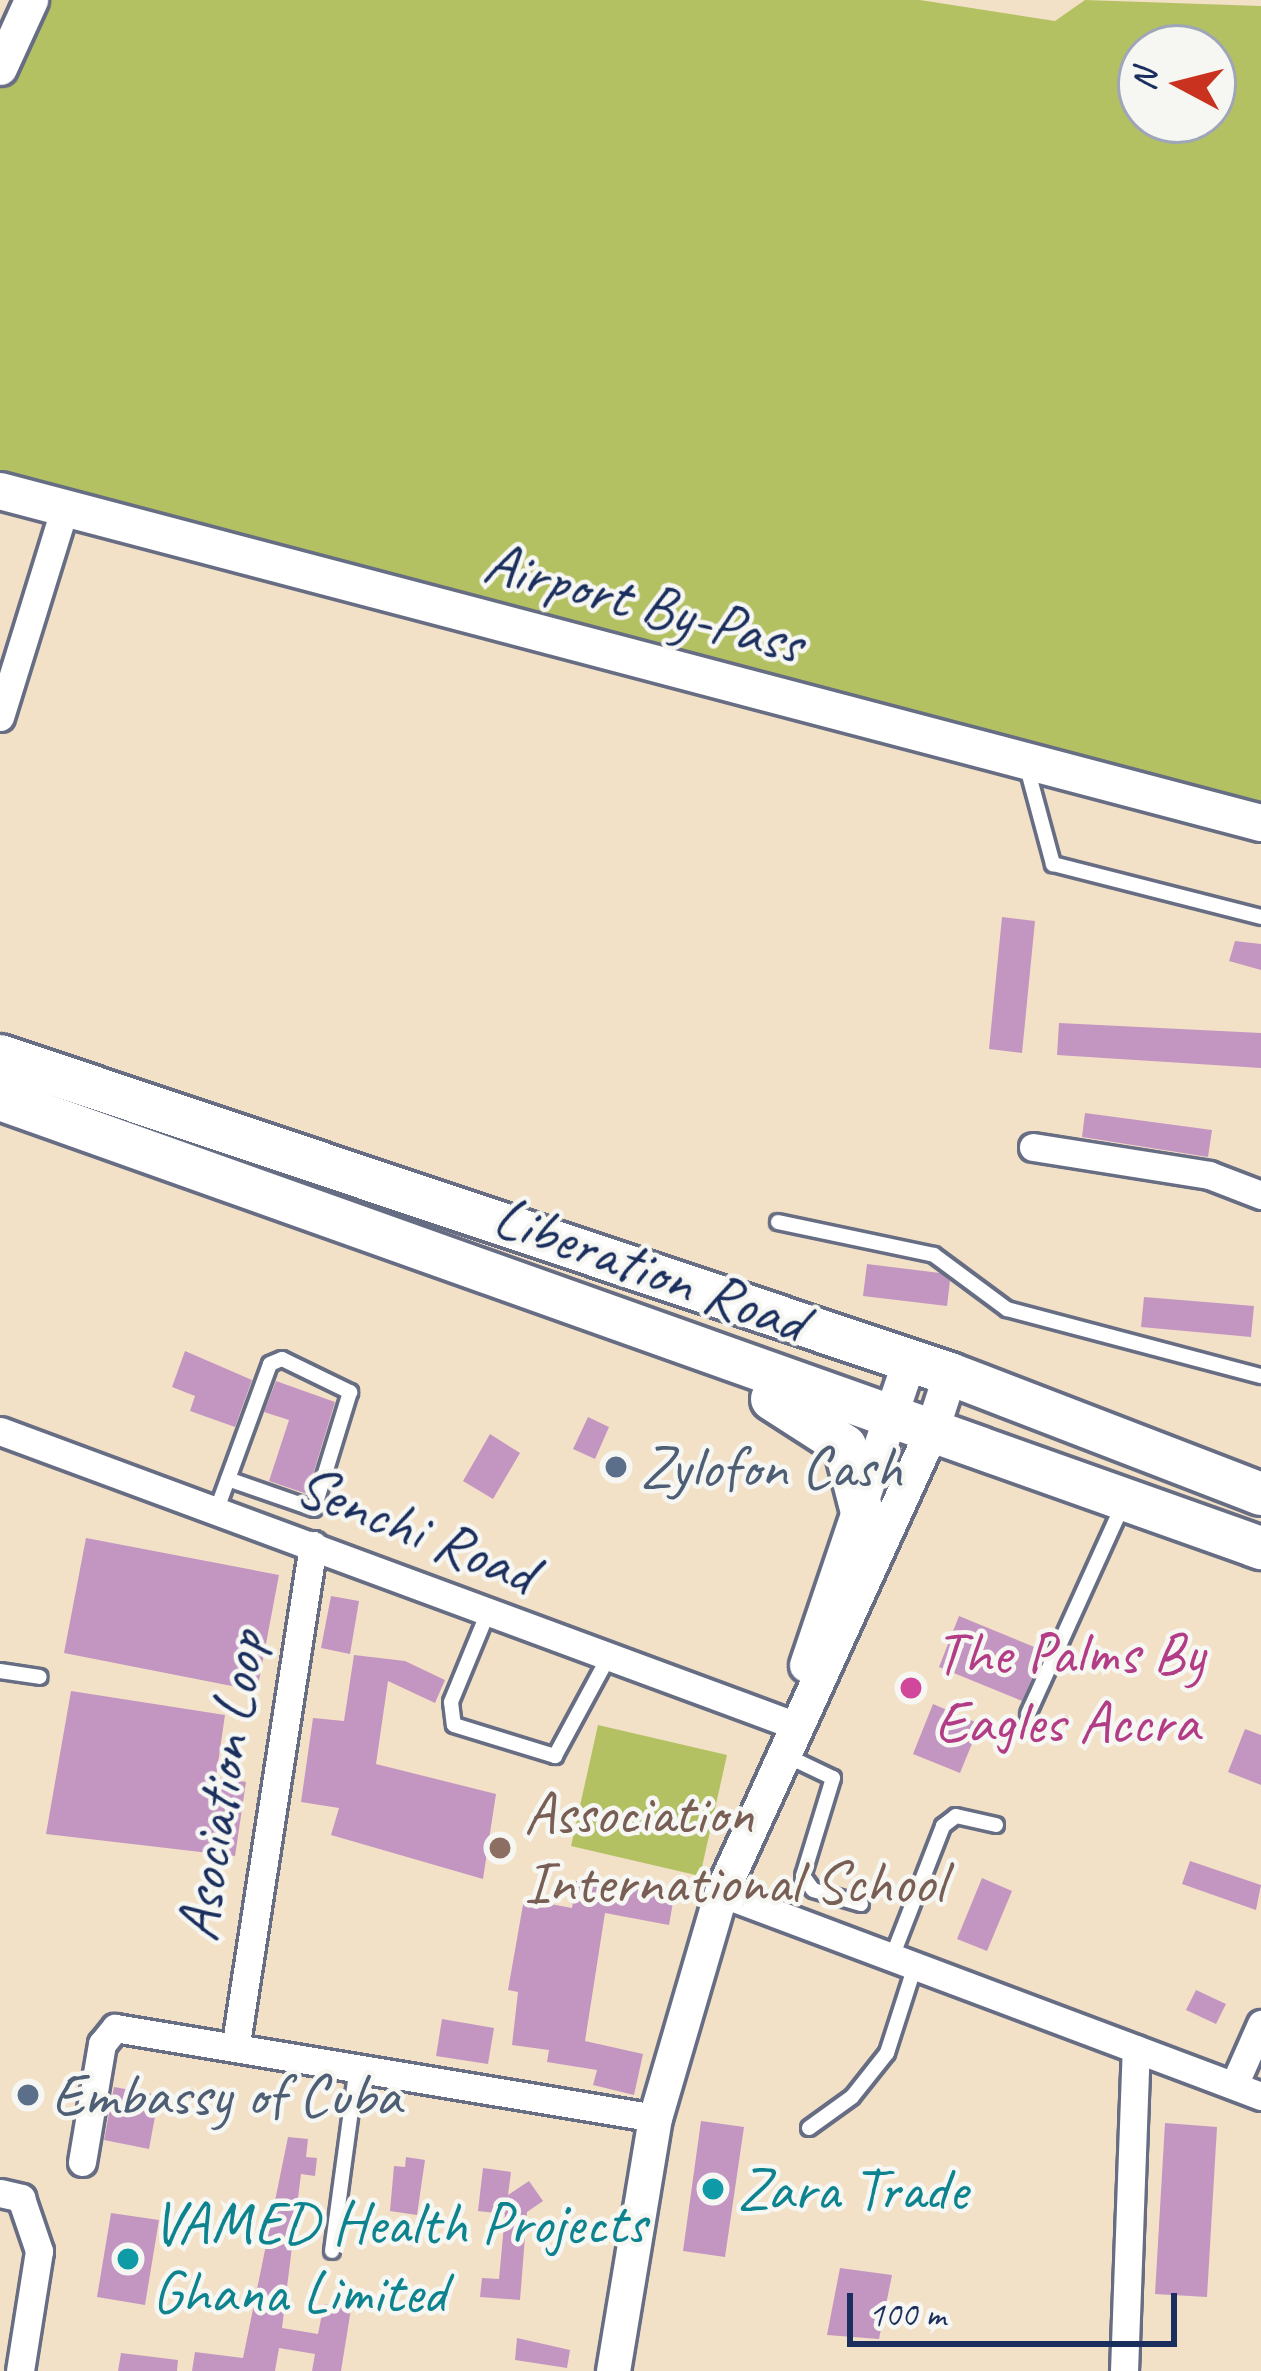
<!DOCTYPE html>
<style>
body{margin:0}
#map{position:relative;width:1261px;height:2371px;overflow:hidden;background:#f3e1c7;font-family:Caveat,sans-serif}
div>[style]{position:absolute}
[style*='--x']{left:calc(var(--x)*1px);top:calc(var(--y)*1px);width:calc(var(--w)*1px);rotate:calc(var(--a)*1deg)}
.green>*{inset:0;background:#b4c163}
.building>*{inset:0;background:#c396c2}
.roads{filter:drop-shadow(3px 0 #676d83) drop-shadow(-3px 0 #676d83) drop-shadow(0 3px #676d83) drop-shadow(0 -3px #676d83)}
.service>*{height:14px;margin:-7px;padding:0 7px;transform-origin:7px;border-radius:7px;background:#fff}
.minor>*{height:27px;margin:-13.5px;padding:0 13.5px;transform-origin:13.5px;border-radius:13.5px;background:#fff}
.tertiary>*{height:33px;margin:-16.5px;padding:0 16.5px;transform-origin:16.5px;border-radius:16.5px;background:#fff}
.secondary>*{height:36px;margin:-18px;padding:0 18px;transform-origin:18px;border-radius:18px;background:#fff}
.trunk>*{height:42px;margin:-21px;padding:0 21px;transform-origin:21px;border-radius:21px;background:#fff}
.dots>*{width:33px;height:33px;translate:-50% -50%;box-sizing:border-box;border:6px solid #f6f6f2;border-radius:50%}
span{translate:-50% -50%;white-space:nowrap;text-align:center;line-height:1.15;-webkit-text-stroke:9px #f6f6f2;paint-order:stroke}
.street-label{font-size:60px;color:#1b2f5e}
.service-label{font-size:60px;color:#4e5e75}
.left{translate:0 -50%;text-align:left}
.hotel-label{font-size:60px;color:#b23c85}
.education-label{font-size:60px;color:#785e54}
.culture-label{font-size:60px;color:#0d838f}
.north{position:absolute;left:1117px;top:24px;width:120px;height:120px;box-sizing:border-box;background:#f6f6f2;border:3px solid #9ea6b7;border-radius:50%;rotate:277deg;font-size:33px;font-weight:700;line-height:48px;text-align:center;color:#1b2f5e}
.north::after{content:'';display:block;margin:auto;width:42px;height:54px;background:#c8321e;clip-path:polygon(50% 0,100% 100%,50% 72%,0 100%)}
.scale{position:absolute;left:847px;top:2293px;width:330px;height:54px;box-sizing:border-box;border:6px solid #1b2f5e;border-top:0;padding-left:15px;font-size:36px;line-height:42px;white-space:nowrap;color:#1b2f5e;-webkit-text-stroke:9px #f6f6f2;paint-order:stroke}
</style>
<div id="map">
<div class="green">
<div style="clip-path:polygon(evenodd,27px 0,920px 0,1055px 21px,1085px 0,1261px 6px,1261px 808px,0 473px,0 58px,27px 0,1141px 48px,1213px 48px,1213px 120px,1141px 120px,1141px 48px)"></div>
<div style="clip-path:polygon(598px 1725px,727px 1755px,700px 1876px,571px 1846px)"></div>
</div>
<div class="building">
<div style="clip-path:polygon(1002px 917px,1035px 921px,1022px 1053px,989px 1049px)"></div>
<div style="clip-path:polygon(1235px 941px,1261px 944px,1261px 970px,1229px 961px)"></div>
<div style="clip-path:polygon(1059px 1023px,1261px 1033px,1261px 1068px,1057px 1055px)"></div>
<div style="clip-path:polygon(1085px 1113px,1212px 1130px,1208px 1157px,1082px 1137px)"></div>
<div style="clip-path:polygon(867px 1264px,940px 1273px,950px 1281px,947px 1306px,863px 1296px)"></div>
<div style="clip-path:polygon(1144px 1297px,1254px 1306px,1251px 1337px,1141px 1327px)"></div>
<div style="clip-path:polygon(185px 1351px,252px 1380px,235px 1427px,190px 1411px,195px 1396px,172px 1387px)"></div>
<div style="clip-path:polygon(276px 1381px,335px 1402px,307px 1494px,269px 1481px,289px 1420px,264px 1412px)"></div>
<div style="clip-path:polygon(588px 1417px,609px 1427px,595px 1459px,573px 1449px)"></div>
<div style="clip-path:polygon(490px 1434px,520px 1453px,493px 1499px,463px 1481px)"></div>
<div style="clip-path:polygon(86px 1538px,279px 1575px,257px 1691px,64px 1653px)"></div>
<div style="clip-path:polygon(331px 1596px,359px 1601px,350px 1654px,321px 1648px)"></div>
<div style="clip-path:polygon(959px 1616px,1044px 1651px,1022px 1701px,939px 1667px)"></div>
<div style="clip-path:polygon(354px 1655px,405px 1661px,445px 1680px,435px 1703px,388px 1681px,376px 1764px,496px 1794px,483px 1879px,331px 1835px,339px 1808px,301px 1802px,313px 1718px,344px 1721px)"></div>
<div style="clip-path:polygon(71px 1691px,225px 1715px,216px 1777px,246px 1782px,235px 1856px,46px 1834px)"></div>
<div style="clip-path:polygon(933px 1704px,980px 1724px,960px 1773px,913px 1754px)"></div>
<div style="clip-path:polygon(1245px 1729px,1261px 1735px,1261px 1785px,1228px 1772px)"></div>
<div style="clip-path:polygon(1190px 1861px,1261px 1885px,1256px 1910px,1182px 1884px)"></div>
<div style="clip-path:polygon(982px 1878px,1012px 1891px,987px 1951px,957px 1939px)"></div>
<div style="clip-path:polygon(616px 1880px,675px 1891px,669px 1925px,605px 1913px,585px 2041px,643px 2054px,634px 2095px,593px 2085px,597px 2070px,547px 2062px,549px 2050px,512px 2045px,518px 1992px,508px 1990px,524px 1899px,572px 1908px,576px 1881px,615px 1888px)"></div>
<div style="clip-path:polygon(1196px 1990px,1226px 2004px,1216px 2024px,1186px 2010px)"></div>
<div style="clip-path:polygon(442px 2019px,494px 2028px,488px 2064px,436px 2056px)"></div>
<div style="clip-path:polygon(114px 2087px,159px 2095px,149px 2149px,104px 2140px)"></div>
<div style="clip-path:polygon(701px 2121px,744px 2127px,725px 2257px,683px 2251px)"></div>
<div style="clip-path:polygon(1165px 2123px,1217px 2127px,1207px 2297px,1155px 2294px)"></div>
<div style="clip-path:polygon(288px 2137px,308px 2139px,306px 2157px,317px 2158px,315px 2176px,301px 2174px,282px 2328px,318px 2334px,324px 2304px,351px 2309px,341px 2371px,312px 2371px,315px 2354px,279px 2348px,275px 2371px,192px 2371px,195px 2352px,243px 2358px)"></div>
<div style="clip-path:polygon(406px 2157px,425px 2160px,417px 2215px,390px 2211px,394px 2166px,405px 2167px)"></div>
<div style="clip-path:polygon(483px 2168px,511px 2172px,508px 2195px,529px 2181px,543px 2201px,527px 2212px,520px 2300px,480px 2297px,482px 2278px,499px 2279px,505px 2214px,478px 2211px)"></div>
<div style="clip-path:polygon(111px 2213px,159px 2220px,145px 2305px,97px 2297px)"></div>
<div style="clip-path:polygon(840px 2268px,892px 2275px,879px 2339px,827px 2335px)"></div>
<div style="clip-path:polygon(517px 2338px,570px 2350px,567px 2368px,515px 2360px)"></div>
<div style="clip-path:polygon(121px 2353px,178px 2360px,177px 2371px,118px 2371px)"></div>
</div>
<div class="roads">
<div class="service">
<div style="--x:1026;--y:764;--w:104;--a:74.9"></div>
<div style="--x:1053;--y:864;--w:215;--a:14.3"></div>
<div style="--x:778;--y:1222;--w:159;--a:11.9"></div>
<div style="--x:934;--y:1255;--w:91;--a:36.5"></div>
<div style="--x:1007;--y:1309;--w:263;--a:14.8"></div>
<div style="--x:217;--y:1509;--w:154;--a:-69.9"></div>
<div style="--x:270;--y:1364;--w:13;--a:-23"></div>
<div style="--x:282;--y:1359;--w:76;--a:25.9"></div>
<div style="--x:350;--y:1392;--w:122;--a:107.1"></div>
<div style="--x:314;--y:1509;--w:91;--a:-160.8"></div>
<div style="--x:486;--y:1617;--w:92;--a:112.4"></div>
<div style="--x:451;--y:1702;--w:23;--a:83"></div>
<div style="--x:454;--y:1725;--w:106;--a:17.1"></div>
<div style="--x:555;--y:1756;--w:109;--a:-61.6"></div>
<div style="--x:0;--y:1671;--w:40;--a:8.5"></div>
<div style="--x:1028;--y:1714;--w:230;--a:-65.6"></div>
<div style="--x:787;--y:1756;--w:51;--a:25.6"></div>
<div style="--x:833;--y:1778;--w:102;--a:107"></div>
<div style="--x:803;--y:1876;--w:17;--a:54"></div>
<div style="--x:813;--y:1890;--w:50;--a:16.3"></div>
<div style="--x:892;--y:1957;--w:141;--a:-68.7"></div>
<div style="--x:943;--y:1826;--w:16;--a:-38"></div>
<div style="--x:956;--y:1816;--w:41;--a:12.7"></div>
<div style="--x:809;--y:2128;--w:53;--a:-35.8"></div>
<div style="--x:852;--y:2097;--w:56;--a:-51.5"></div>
<div style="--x:887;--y:2053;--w:91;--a:-72.2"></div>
<div style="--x:332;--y:2251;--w:187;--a:-82.3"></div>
</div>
<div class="minor">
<div style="--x:0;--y:717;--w:220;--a:-72.8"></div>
<div style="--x:1033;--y:1147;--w:178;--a:9"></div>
<div style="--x:1209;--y:1175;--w:56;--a:21"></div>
<div style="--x:0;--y:1431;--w:847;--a:20.32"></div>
<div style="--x:721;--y:1893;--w:577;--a:20.6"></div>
<div style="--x:236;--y:2043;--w:504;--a:-81.21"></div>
<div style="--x:1234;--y:2085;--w:67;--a:-66.1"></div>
<div style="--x:82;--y:2162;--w:120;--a:-80.4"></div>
<div style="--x:102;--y:2044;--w:21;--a:-51"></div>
<div style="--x:115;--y:2028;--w:547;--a:9.46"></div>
<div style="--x:0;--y:2193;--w:22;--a:13"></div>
<div style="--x:21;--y:2198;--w:56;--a:71.2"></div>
<div style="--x:39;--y:2251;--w:121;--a:99"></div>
<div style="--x:1124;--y:2371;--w:322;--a:-87.9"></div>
</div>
<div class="tertiary">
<div style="--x:0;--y:68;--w:75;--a:-65.5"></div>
<div style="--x:806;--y:1665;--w:321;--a:-71.3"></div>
<div style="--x:613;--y:2371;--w:256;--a:-80.6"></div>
<div style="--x:655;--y:2118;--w:234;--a:-73.7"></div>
<div style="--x:721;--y:1893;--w:507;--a:-65.51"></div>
<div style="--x:931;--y:1432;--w:61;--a:-71.9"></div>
</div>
<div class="secondary">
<div style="--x:0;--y:491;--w:1304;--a:14.75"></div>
</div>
<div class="trunk">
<div style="--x:0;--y:1056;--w:1002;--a:18.51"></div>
<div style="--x:950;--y:1374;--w:333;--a:21.1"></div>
<div style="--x:0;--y:1099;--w:1339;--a:19.6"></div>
<div style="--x:772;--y:1399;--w:87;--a:32.8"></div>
<div style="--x:845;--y:1446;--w:68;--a:75.6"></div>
</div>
</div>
<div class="dots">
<div style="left:616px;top:1467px;background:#5c6f8a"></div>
<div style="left:911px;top:1688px;background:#d1479c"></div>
<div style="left:500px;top:1848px;background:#8d6e63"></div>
<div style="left:28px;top:2095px;background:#5c6f8a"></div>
<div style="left:713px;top:2189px;background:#0f9aa8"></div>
<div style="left:128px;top:2259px;background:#0f9aa8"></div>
</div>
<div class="street-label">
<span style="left:644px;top:603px;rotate:15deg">Airport By-Pass</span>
<span style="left:650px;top:1269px;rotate:20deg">Liberation Road</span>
<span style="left:416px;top:1529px;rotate:22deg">Senchi Road</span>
<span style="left:221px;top:1786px;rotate:-81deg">Asociation Loop</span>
</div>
<div class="service-label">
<span class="left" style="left:640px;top:1467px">Zylofon Cash</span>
<span class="left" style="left:52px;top:2095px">Embassy of Cuba</span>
</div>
<div class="hotel-label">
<span class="left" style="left:935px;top:1688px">The Palms By<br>Eagles Accra</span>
</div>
<div class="education-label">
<span class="left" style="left:524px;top:1848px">Association<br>International School</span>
</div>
<div class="culture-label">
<span class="left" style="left:737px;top:2189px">Zara Trade</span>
<span class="left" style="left:152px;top:2258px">VAMED Health Projects<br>Ghana Limited</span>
</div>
<div class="north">N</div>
<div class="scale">100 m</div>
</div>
